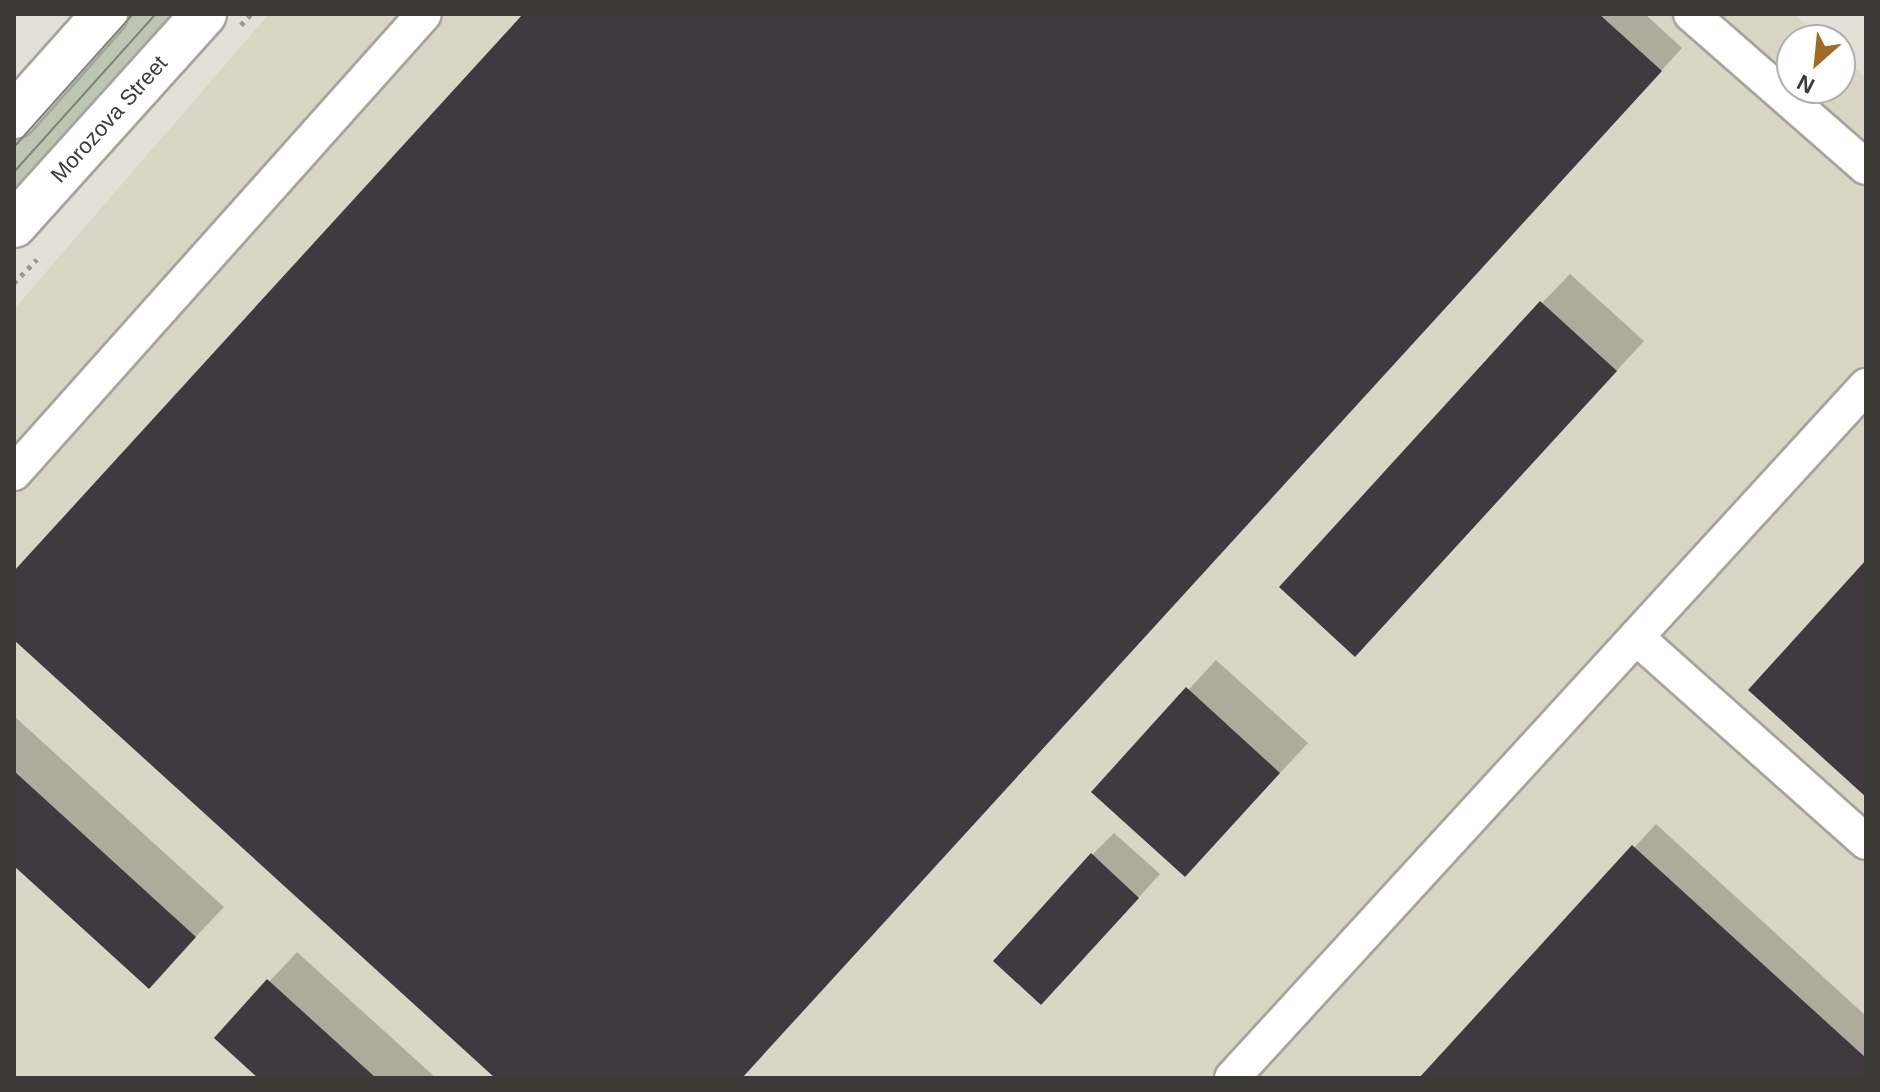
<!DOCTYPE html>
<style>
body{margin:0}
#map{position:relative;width:1880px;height:1092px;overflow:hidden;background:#e2e0d7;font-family:Arial,sans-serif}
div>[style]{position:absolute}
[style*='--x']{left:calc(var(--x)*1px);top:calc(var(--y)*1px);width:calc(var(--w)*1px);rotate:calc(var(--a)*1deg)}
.built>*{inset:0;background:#dad6c5}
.green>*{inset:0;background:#bcc6b3}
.shadow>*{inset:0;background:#0003}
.building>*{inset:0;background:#403a40}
.path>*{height:5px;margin-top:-2.5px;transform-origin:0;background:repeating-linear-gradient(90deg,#9c9a93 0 4px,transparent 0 10px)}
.roads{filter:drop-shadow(2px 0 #a6a49b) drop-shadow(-2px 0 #a6a49b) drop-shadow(0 2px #a6a49b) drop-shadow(0 -2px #a6a49b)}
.minor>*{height:34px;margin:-17px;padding:0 17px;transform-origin:17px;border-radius:17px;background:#fff}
.major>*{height:44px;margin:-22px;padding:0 22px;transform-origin:22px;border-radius:22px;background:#fff}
.tram>*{height:2px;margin:-1px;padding:0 1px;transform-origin:1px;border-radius:1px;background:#81807a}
span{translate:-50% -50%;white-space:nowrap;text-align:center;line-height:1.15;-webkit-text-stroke:8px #fff;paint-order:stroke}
.street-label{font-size:22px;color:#3b3a36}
.frame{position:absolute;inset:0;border:16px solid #3b3a36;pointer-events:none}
.north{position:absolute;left:1776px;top:24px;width:80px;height:80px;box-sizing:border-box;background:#fff;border:2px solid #b1b0af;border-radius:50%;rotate:207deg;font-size:22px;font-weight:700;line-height:32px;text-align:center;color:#3b3a36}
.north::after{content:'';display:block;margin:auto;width:28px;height:36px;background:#a16a25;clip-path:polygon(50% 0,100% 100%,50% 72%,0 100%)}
</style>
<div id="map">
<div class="built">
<div style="clip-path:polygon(269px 14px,1794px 14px,1823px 40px,1792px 40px,1792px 88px,1840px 88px,1840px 55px,1866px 78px,1866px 1078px,14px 1078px,14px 309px)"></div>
</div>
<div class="green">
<div style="clip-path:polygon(120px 14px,182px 14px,14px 202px,14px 129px)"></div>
</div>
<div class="shadow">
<div style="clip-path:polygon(526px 14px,1645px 14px,1682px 48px,741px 1078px,498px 1078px,14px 637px,14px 574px)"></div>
<div style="clip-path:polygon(1570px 274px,1644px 341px,1355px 654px,1542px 303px)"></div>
<div style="clip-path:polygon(1216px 660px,1308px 743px,1185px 875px,1094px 792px)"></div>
<div style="clip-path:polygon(14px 716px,224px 907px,149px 986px,14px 863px)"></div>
<div style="clip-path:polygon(1656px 824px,1866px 1016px,1866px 1078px,1422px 1078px)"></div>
<div style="clip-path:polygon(1114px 833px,1160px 874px,1063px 981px,1092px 855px)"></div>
<div style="clip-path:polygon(297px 952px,436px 1078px,261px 1078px,216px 1038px)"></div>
</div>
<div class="building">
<div style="clip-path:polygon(523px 14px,1599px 14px,1662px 71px,742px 1078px,495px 1078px,14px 640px,14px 571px)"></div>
<div style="clip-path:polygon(1540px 301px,1617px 371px,1355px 657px,1279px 587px)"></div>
<div style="clip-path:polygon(1866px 560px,1866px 797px,1748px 690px)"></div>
<div style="clip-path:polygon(1186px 687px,1280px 773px,1185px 877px,1091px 792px)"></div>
<div style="clip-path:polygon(14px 771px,196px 937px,149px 989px,14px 866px)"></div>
<div style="clip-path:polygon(1632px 845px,1866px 1058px,1866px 1078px,1419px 1078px)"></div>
<div style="clip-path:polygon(1091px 853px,1139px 898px,1041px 1005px,993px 961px)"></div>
<div style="clip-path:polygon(267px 979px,376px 1078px,258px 1078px,214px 1038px)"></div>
</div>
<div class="path">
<div style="--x:241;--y:25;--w:15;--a:-48"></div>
<div style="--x:14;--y:283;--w:33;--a:-46"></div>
</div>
<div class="roads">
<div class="minor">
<div style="--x:1691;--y:14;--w:232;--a:41.2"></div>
<div style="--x:14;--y:473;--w:615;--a:-48.23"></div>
<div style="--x:1636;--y:637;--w:308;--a:41.7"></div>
<div style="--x:1232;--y:1078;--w:939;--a:-47.5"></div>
</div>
<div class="major">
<div style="--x:14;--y:116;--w:137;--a:-48.3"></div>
<div style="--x:14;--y:225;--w:284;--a:-48"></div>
</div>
</div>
<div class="tram">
<div style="--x:14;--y:147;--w:178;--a:-48.2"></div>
<div style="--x:14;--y:172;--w:212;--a:-48.1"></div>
</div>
<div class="street-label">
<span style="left:109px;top:119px;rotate:-48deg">Morozova Street</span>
</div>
<div class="frame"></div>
<div class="north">N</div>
</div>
